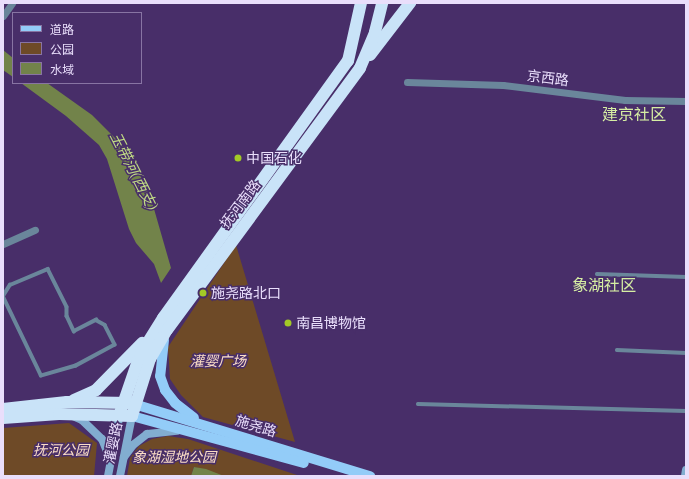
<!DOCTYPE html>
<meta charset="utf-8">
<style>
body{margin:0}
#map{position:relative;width:689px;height:479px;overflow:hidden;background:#482e69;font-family:"Playfair Display","Noto Sans SC",serif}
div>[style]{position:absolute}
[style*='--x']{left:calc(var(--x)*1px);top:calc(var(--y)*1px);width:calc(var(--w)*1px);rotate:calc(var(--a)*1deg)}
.green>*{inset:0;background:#6e4a27}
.water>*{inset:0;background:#72834a}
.lane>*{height:3.5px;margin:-1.75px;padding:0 1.75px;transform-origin:1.75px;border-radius:1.75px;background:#6a869b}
.street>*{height:7px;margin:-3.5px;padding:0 3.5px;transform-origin:3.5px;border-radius:3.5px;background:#6a869b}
.secondary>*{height:8px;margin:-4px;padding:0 4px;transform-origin:4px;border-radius:4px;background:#82add0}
.primary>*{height:10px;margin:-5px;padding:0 5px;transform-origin:5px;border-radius:5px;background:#93ccf8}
.highway>*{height:12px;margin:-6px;padding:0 6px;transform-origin:6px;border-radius:6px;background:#c9e3f8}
.dots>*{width:11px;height:11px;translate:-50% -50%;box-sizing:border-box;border:2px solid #482e69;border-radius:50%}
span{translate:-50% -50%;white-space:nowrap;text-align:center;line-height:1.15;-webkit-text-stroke:3px #482e69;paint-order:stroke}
.street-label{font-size:14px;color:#e9defb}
.poi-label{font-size:14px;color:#e9defb}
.left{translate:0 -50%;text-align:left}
.park-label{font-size:14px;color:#faddc5;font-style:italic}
.water-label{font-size:15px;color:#bfd984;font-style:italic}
.quarter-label{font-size:16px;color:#d6eea3}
.frame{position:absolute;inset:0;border:4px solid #e9defb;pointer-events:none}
.legend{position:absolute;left:12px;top:12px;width:130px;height:72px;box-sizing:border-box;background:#482e69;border:1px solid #8874a3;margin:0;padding:5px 7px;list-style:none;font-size:12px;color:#e9defb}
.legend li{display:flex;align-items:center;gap:8px;height:20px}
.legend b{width:20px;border:1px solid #8874a3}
</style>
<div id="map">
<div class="green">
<div style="clip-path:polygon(236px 245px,295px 442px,203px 417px,181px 395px,170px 379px,168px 347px)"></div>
<div style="clip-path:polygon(69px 423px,97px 443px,94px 476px,3px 476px,3px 428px)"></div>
<div style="clip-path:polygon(168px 436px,188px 439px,300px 476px,224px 476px,194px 467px,191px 476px,127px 476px,130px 458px,139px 446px,152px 439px)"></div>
</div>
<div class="water">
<div style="clip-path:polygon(3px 50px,13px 58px,13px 77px,3px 70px)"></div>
<div style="clip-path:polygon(21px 83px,47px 83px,92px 115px,124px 147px,133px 161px,150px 195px,171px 268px,161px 283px,154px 264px,136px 243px,129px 229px,107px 159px,99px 145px,66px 116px)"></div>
<div style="clip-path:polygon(194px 467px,206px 469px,224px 476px,191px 476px)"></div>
</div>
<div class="lane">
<div style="--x:597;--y:274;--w:89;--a:1.9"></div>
<div style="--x:3;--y:296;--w:13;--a:-58"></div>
<div style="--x:10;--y:285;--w:41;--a:-22.8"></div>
<div style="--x:48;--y:269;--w:42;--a:63.4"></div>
<div style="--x:67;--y:307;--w:9;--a:90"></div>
<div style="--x:67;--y:316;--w:17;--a:65"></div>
<div style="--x:74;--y:331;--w:25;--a:-27"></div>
<div style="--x:96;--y:320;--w:10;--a:29"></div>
<div style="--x:105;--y:325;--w:22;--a:63"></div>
<div style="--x:115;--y:345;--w:44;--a:151.7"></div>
<div style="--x:76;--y:366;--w:36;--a:164"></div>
<div style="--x:41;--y:376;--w:88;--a:-115.7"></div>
<div style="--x:617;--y:350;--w:69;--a:2.5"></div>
<div style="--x:418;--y:404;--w:268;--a:1.5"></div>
</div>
<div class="street">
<div style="--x:3;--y:16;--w:16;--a:-55"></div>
<div style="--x:407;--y:82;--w:96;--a:1.8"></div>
<div style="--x:503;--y:85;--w:123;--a:7"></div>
<div style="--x:625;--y:100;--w:61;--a:0.9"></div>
<div style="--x:3;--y:244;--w:35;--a:-24"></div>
</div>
<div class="secondary">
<div style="--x:73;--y:416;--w:10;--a:24"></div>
<div style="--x:82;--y:420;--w:28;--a:44"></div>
<div style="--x:102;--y:439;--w:22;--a:68"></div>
<div style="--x:124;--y:457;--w:15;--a:-53"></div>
<div style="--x:133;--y:445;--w:18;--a:-38"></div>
<div style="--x:147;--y:434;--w:30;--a:-6"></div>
<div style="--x:108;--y:476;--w:64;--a:-79.2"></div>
<div style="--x:120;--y:476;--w:61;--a:-78.7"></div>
<div style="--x:685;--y:476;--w:6;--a:-81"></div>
</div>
<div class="primary">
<div style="--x:164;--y:340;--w:36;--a:96"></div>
<div style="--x:160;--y:376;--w:15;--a:70"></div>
<div style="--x:165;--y:390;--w:16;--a:52"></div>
<div style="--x:175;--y:403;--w:24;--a:38"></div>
<div style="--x:134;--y:404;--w:247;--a:17"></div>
<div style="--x:132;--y:416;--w:178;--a:15.3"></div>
</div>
<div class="highway">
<div style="--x:370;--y:55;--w:66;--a:-52.4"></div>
<div style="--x:74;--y:400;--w:24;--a:-24"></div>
<div style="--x:96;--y:390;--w:66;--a:-45.6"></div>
<div style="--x:3;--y:409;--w:64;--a:-6.2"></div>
<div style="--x:67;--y:402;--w:64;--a:0.9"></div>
<div style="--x:120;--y:413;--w:61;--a:-71"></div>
<div style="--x:140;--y:355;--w:44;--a:-58.1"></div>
<div style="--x:163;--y:318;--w:317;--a:-54.3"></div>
<div style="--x:348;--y:61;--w:59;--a:-77.4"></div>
<div style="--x:3;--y:418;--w:56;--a:-4.1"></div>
<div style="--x:59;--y:414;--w:73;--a:1.6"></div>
<div style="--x:132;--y:416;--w:60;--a:-72.5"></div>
<div style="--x:150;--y:359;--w:34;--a:-60"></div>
<div style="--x:167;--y:330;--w:325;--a:-53.6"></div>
<div style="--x:360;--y:68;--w:39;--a:-67"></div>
<div style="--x:375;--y:32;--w:30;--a:-76"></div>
</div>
<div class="dots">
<div style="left:238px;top:158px;background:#a3c926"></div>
<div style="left:203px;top:293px;background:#a3c926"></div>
<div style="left:288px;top:323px;background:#a3c926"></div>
</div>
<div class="street-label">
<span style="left:548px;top:78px;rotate:7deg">京西路</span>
<span style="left:240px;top:204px;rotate:-53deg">抚河南路</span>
<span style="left:256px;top:426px;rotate:17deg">施尧路</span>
<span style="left:113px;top:443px;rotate:-79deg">灌婴路</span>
</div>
<div class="poi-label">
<span class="left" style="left:246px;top:158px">中国石化</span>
<span class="left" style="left:211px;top:293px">施尧路北口</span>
<span class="left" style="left:296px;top:323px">南昌博物馆</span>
</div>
<div class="park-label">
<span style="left:218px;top:361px">灌婴广场</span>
<span style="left:61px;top:450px">抚河公园</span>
<span style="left:174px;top:457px">象湖湿地公园</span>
</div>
<div class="water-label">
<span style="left:134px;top:171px;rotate:63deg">玉带河(西支)</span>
</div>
<div class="quarter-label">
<span style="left:634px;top:114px">建京社区</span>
<span style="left:604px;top:285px">象湖社区</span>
</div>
<div class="frame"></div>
<ul class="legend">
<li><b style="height:5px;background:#93ccf8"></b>道路</li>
<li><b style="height:11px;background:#6e4a27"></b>公园</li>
<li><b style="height:11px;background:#72834a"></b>水域</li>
</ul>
</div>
